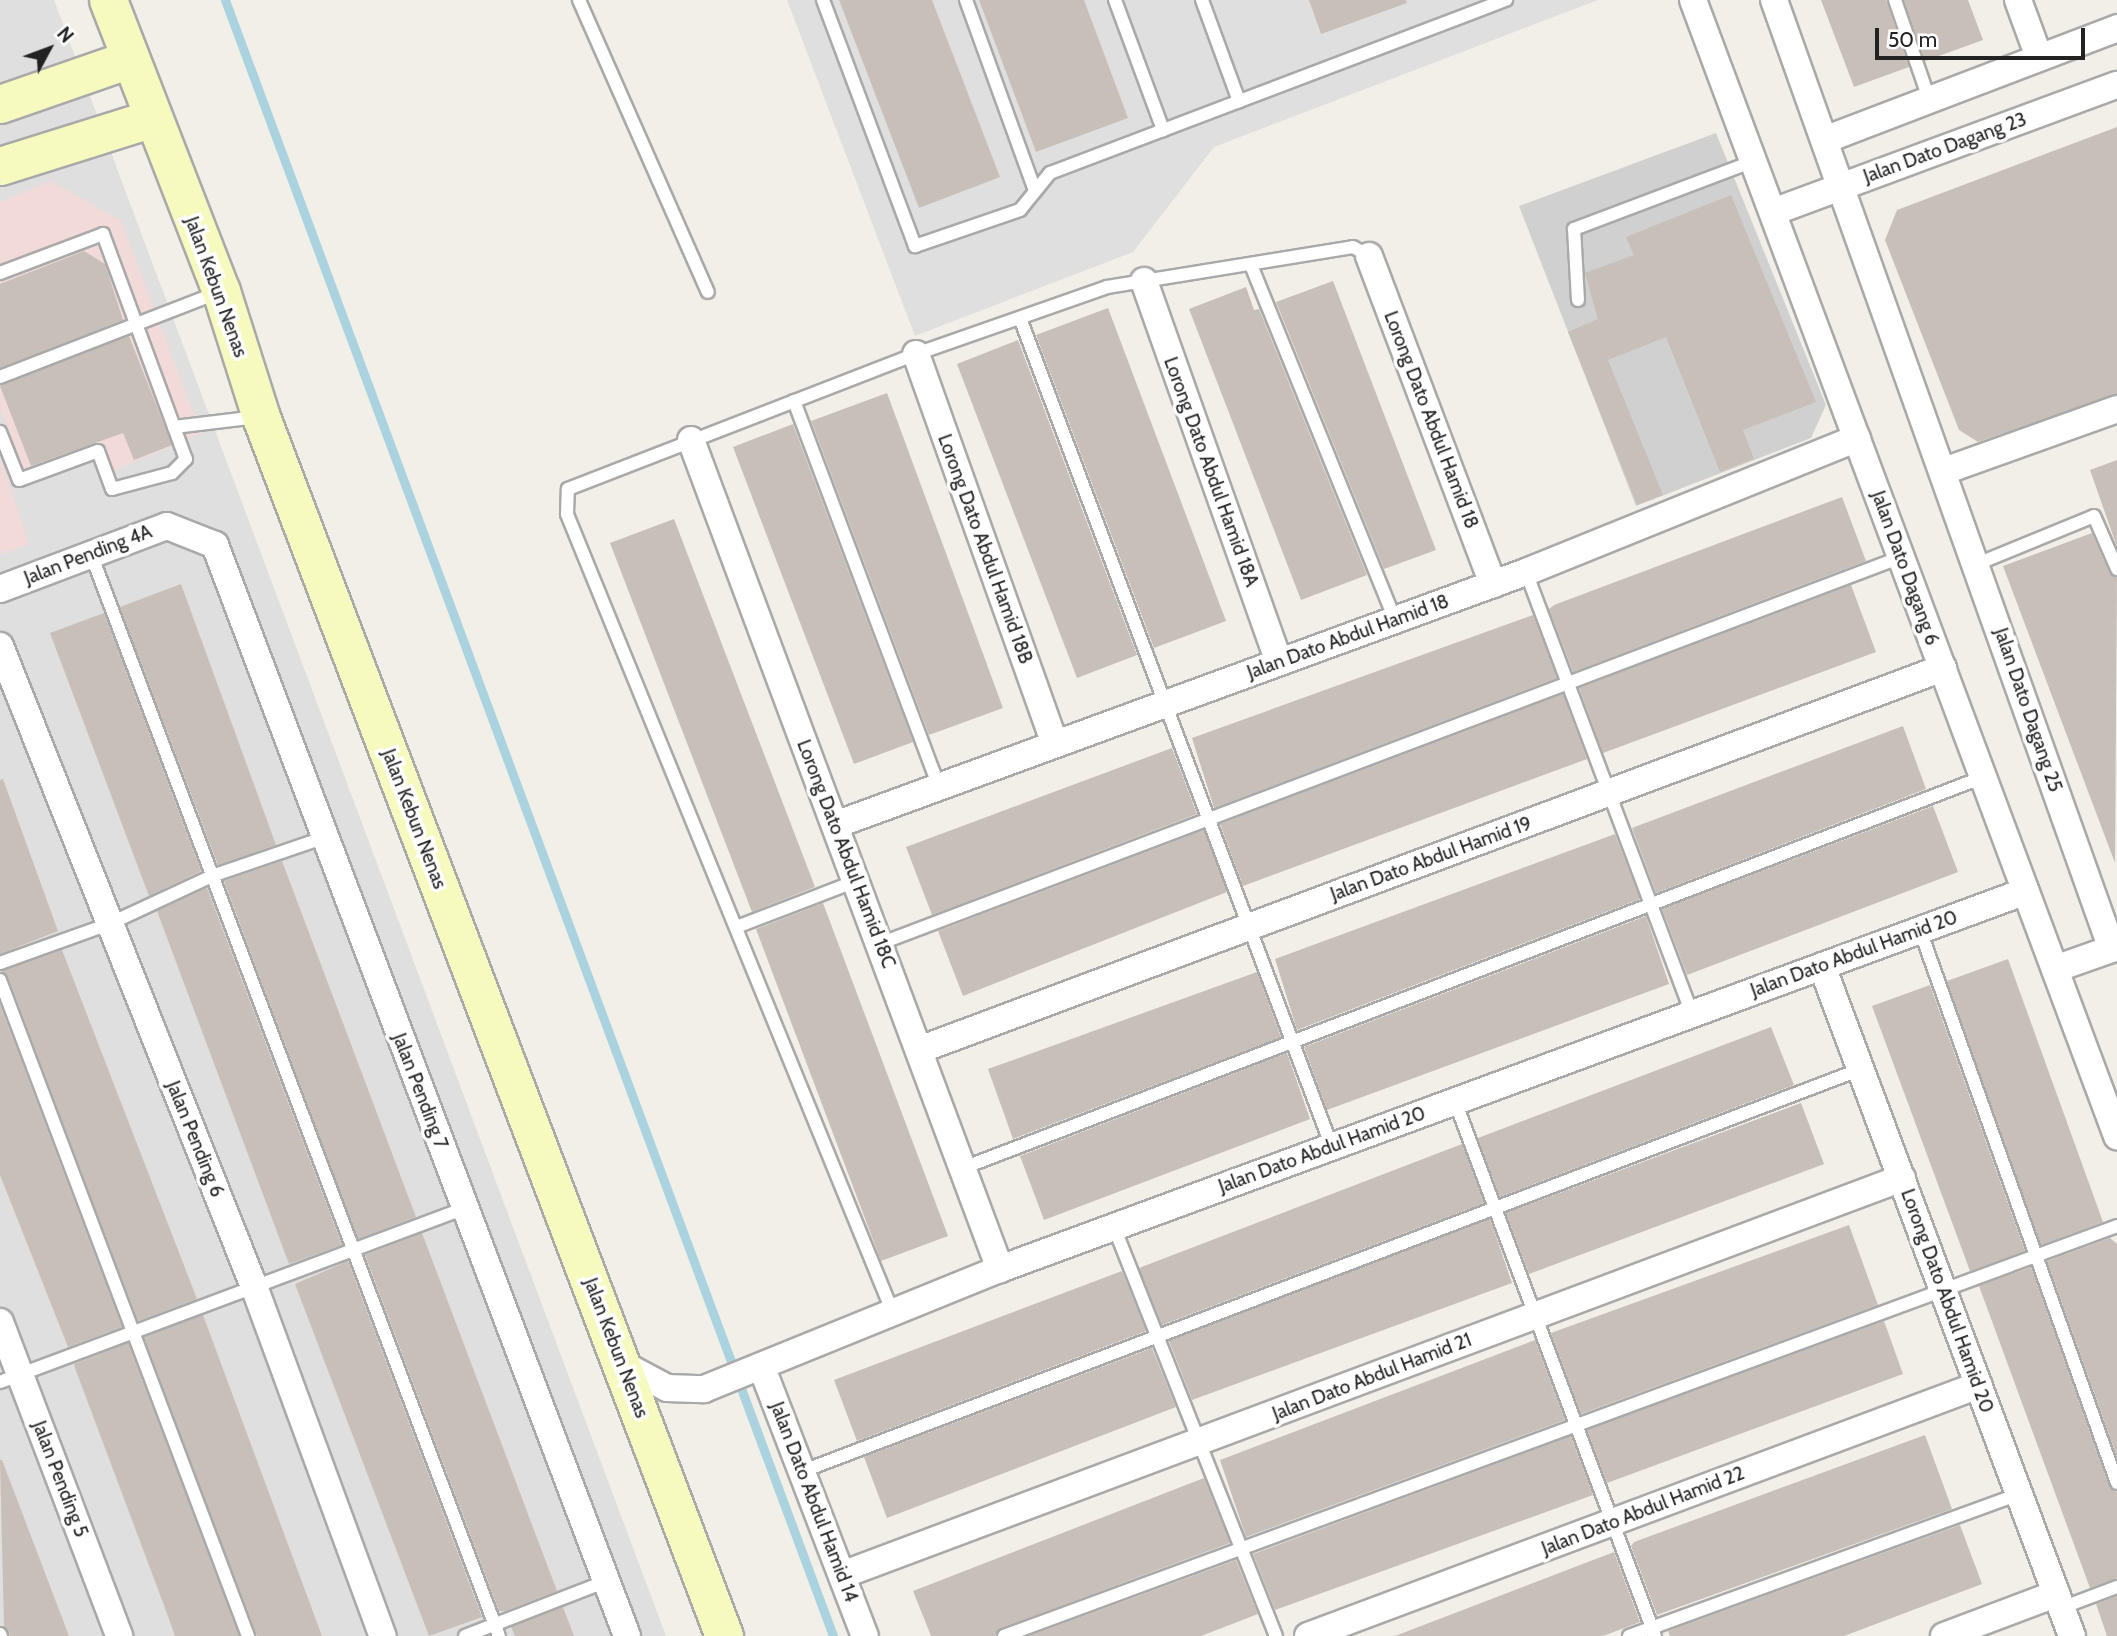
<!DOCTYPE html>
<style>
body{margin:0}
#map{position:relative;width:2117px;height:1636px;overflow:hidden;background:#f2efe9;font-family:Cabin,sans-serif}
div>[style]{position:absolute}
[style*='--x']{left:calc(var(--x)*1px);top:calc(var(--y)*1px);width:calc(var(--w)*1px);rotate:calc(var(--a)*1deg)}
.residential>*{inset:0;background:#e0dfdf}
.commercial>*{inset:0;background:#f2dad9}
.religious>*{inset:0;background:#d0d0d0}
.stream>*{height:9px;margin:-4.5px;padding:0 4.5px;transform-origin:4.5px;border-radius:4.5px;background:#aad3df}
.building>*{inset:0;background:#c7bfb8}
.roads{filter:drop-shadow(2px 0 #a9a9a9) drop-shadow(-2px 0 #a9a9a9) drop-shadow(0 2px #a9a9a9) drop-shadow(0 -2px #a9a9a9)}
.lane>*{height:12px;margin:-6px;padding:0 6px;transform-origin:6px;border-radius:6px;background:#fff}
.street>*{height:26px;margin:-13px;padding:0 13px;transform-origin:13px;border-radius:13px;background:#fff}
.secondary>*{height:37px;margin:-18.5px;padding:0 18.5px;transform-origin:18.5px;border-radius:18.5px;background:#f7fabf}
span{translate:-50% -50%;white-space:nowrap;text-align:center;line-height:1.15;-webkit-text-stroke:7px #fff;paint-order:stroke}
.street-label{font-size:19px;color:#222}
.north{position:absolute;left:14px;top:14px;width:70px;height:70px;-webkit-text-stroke:5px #fff;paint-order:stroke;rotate:49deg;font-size:19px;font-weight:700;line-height:28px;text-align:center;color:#222}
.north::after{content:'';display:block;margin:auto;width:24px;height:32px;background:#222;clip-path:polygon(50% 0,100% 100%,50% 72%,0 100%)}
.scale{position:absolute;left:1875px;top:28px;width:210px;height:32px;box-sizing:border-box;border:4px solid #222;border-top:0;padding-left:9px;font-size:21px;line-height:24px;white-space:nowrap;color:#222;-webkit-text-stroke:5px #fff;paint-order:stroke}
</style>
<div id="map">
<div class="residential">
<div style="clip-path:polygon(0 0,54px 0,666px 1636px,0 1636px)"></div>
<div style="clip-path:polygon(787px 0,1598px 0,1214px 147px,1133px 252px,915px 336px)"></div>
</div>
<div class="commercial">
<div style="clip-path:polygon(51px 181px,121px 221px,201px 433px,113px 471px,105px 452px,28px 485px,0 408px,0 202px)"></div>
<div style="clip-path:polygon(0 458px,29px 544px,0 555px)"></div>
</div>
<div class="religious">
<div style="clip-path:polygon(1716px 133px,1826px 405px,1811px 438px,1636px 506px,1519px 206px)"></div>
</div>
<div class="stream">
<div style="--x:225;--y:0;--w:1745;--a:69.61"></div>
</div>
<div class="building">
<div style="clip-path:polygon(839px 0,932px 0,1000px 177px,919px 208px)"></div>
<div style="clip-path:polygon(979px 0,1084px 0,1128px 118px,1036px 152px)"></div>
<div style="clip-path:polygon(1309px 0,1406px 0,1407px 3px,1321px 34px)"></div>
<div style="clip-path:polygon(1821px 0,1886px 0,1909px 67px,1854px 87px)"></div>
<div style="clip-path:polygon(1904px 0,1968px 0,1983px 40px,1925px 61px)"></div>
<div style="clip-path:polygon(2117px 127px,2117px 394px,1978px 442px,1959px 430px,1885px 240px,1897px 210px)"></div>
<div style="clip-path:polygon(1731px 195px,1816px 402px,1743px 430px,1754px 459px,1720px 472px,1666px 337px,1608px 360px,1663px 495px,1637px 505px,1568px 332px,1598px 319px,1585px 273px,1634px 255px,1626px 237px)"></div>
<div style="clip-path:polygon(84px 251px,105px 264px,123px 320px,0 368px,0 284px)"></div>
<div style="clip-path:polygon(1333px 281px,1436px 550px,1384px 569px,1276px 302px)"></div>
<div style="clip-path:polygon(1246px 287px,1254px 310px,1259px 309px,1367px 575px,1301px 600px,1189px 309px)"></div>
<div style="clip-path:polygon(1108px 308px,1226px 621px,1154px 648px,1036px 335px)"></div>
<div style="clip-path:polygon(129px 336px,172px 445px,134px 460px,123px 433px,31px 466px,0 386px)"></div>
<div style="clip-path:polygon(1018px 340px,1137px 655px,1077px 678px,957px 364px)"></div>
<div style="clip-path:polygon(887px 393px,1003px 708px,929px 735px,811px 421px)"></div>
<div style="clip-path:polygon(793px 424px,913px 742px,854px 764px,733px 447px)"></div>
<div style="clip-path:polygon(2117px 460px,2117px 547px,2090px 470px)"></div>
<div style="clip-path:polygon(1842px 497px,1866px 561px,1573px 672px,1549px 609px,1554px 605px)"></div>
<div style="clip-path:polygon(674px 519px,815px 887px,752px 912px,610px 543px)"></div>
<div style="clip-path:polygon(2092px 533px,2109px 572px,2117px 578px,2115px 863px,2003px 566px)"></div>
<div style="clip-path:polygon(181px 584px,276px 845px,218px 865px,120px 607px)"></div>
<div style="clip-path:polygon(1851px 585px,1876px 652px,1603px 753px,1579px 688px)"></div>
<div style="clip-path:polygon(104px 613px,201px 871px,149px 896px,50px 633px)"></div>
<div style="clip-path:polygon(1533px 615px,1557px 678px,1214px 808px,1192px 738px)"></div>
<div style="clip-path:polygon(1563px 694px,1587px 759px,1243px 886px,1220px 824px)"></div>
<div style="clip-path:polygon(1903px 726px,1926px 789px,1656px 893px,1632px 828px)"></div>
<div style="clip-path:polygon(1172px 748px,1197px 814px,932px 915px,906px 847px)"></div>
<div style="clip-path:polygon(3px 779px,58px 931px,0 954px,0 780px)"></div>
<div style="clip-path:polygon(1933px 806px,1958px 872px,1687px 975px,1662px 909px)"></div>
<div style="clip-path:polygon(1204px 830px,1227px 892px,963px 996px,938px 931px)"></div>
<div style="clip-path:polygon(1615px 834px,1640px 899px,1297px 1030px,1275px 959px)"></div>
<div style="clip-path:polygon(282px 861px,416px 1217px,358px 1239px,224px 881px)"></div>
<div style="clip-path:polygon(207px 888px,342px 1245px,289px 1264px,157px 911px)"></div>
<div style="clip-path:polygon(823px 903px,948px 1236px,881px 1261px,756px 929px)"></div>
<div style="clip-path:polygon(1646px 916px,1669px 984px,1327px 1110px,1304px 1047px)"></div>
<div style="clip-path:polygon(62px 950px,197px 1299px,138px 1321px,8px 977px,1px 971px)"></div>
<div style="clip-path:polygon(2008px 959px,2103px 1222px,2041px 1245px,1947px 981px)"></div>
<div style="clip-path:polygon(1257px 972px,1281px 1037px,1013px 1139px,988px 1069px)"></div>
<div style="clip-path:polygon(1930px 985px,2025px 1251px,1970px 1271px,1872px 1006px)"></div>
<div style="clip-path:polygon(0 1005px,122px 1327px,68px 1347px,0 1175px)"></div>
<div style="clip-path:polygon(1771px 1027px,1794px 1085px,1500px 1197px,1478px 1138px)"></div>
<div style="clip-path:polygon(1287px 1053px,1310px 1119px,1044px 1220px,1020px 1156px)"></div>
<div style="clip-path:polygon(1801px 1103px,1824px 1164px,1529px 1274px,1506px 1213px)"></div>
<div style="clip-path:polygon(1462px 1144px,1484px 1203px,1162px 1325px,1139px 1268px)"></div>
<div style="clip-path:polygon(1490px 1219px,1512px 1283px,1192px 1400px,1169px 1341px)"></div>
<div style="clip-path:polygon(1849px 1225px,1878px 1305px,1581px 1414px,1551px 1333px)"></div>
<div style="clip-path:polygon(422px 1233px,557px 1591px,505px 1611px,499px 1611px,365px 1255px)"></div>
<div style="clip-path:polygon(2110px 1238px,2117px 1244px,2117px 1457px,2047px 1261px)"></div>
<div style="clip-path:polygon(348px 1261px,482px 1617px,429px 1636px,295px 1284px)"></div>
<div style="clip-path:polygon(2031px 1267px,2109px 1486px,2117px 1492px,2117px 1578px,2090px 1588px,1979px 1286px)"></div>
<div style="clip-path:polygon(1122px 1271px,1146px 1331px,857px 1441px,834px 1380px)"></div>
<div style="clip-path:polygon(203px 1315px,213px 1342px,322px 1636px,257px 1636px,144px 1337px)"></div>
<div style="clip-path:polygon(1884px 1321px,1903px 1374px,1607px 1483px,1587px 1430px)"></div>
<div style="clip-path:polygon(1535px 1340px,1565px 1420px,1246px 1537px,1220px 1460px)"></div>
<div style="clip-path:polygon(128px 1343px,239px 1636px,175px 1636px,165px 1608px,75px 1368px,74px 1364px)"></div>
<div style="clip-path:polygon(1152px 1348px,1176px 1407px,887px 1518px,864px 1457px)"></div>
<div style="clip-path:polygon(1925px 1435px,1952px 1509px,1657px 1615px,1631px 1546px,1634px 1542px)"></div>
<div style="clip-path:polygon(1571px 1436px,1593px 1495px,1275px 1610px,1253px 1554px)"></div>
<div style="clip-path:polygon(0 1460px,2px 1460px,69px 1636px,10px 1636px,4px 1627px)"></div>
<div style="clip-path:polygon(1204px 1478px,1230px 1543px,1001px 1628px,995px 1636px,931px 1636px,913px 1591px)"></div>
<div style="clip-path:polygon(1960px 1525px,1982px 1584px,1844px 1636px,1670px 1636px,1668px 1631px)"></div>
<div style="clip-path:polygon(1614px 1552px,1640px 1622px,1603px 1636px,1395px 1636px)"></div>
<div style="clip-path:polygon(1236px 1560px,1258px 1614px,1201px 1636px,1029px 1636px)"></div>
<div style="clip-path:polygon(2117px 1596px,2117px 1636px,2107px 1636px,2096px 1604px)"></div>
<div style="clip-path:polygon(563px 1607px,574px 1636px,515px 1636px,511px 1627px)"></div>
</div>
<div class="roads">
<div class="lane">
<div style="--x:579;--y:0;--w:319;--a:66.2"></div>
<div style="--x:823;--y:0;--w:263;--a:69.5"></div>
<div style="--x:915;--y:246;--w:111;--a:-18.9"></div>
<div style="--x:1020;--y:210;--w:48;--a:-51"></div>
<div style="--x:1050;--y:173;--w:488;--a:-20.8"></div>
<div style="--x:966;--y:0;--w:203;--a:70.1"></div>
<div style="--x:1115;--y:0;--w:139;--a:69.7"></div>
<div style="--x:1202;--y:0;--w:108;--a:69.9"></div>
<div style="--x:1895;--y:0;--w:105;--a:71"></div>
<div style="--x:1251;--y:265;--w:383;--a:67.9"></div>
<div style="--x:0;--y:273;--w:110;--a:-20.7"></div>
<div style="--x:103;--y:234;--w:240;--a:69.8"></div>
<div style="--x:186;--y:459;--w:20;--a:135"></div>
<div style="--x:172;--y:473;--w:62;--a:165.1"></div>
<div style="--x:112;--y:489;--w:40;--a:-110.2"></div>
<div style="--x:98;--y:451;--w:84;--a:159.8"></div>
<div style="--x:19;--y:480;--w:52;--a:-111.6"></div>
<div style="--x:1578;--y:300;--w:71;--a:-93.2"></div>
<div style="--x:1574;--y:229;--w:192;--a:-20.7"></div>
<div style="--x:1020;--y:318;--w:886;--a:69.38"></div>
<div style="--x:0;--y:377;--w:233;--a:-21.2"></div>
<div style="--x:794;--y:401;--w:411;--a:69.4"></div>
<div style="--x:174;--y:427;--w:84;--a:-6.9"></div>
<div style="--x:91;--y:554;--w:1156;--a:69.34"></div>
<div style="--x:1977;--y:564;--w:126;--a:-22.3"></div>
<div style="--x:2094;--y:516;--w:58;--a:66.5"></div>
<div style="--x:1526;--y:572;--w:472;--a:69.4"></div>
<div style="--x:739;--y:926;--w:125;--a:-21"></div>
<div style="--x:1920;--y:930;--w:587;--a:70.39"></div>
<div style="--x:879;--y:944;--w:1093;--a:-20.74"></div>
<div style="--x:0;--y:963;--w:116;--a:-19.7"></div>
<div style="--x:109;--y:924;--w:114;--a:-25"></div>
<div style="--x:212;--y:876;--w:117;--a:-18.9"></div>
<div style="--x:0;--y:980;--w:701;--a:69.29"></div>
<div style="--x:1455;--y:1101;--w:571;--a:69.5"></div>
<div style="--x:963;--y:1168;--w:1092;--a:-20.97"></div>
<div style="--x:1114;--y:1227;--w:440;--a:68.4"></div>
<div style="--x:893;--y:1313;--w:863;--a:-112.2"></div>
<div style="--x:567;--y:514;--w:25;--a:-88"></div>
<div style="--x:568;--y:489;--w:373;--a:-21.2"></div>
<div style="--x:916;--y:354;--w:202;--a:-19.3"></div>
<div style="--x:1107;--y:287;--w:249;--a:-9.2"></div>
<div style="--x:1353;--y:247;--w:18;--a:29"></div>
<div style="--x:0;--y:1382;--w:496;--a:-20.5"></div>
<div style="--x:803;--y:1471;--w:1132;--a:-20.8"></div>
<div style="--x:2061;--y:1608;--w:60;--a:-20.6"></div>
<div style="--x:0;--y:1634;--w:2;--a:63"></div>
<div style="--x:465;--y:1636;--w:152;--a:-21.2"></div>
<div style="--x:1004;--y:1636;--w:1186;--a:-20.22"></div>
<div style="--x:1629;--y:1636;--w:415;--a:-20"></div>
</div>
<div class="street">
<div style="--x:1693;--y:0;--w:1213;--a:69.53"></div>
<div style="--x:1774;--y:0;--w:1007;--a:70.4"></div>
<div style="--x:2018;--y:0;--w:61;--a:69.8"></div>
<div style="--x:1827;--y:139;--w:311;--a:-20.9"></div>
<div style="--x:1773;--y:212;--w:367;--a:-20.3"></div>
<div style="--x:1369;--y:256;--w:351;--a:69.3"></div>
<div style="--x:1144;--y:281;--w:404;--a:70.5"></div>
<div style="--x:916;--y:354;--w:414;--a:70.4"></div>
<div style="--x:691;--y:440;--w:885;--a:69.56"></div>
<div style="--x:1944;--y:471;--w:184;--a:-19.7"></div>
<div style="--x:0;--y:589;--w:178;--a:-20.7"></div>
<div style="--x:167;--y:526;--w:52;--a:21.6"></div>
<div style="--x:215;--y:545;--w:1166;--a:69.31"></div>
<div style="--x:0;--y:646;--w:692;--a:68.37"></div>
<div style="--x:255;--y:1289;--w:370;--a:69.8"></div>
<div style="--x:835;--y:825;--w:736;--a:-20.11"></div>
<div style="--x:1526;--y:572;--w:357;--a:-22"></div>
<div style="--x:1822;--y:966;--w:715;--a:69.54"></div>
<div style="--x:2055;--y:969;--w:66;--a:-19.5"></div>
<div style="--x:919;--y:1050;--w:1093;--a:-20.46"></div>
<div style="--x:0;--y:1322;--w:336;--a:69.2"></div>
<div style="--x:622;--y:1364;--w:51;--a:28.1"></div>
<div style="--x:667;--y:1388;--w:37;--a:2"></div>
<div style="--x:704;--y:1389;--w:319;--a:-22.1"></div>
<div style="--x:1000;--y:1269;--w:1093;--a:-20.22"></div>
<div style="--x:762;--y:1368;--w:287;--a:69"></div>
<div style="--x:842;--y:1575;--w:1132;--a:-20.53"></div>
<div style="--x:1308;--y:1636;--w:716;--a:-20.51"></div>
<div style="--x:1944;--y:1636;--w:120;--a:-20.6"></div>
</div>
<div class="secondary">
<div style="--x:108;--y:0;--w:312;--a:68.8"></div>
<div style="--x:221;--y:291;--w:132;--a:72.4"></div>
<div style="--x:261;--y:417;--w:1304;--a:69.2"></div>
<div style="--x:0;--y:104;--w:138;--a:-19.1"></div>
<div style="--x:0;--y:166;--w:160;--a:-17.4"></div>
</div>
</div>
<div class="street-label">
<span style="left:1945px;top:148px;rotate:-20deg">Jalan Dato Dagang 23</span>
<span style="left:216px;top:287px;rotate:70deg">Jalan Kebun Nenas</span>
<span style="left:1431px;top:420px;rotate:69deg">Lorong Dato Abdul Hamid 18</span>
<span style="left:1211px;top:472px;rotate:70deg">Lorong Dato Abdul Hamid 18A</span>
<span style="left:985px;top:549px;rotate:70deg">Lorong Dato Abdul Hamid 18B</span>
<span style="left:88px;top:555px;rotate:-21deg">Jalan Pending 4A</span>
<span style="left:1905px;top:568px;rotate:70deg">Jalan Dato Dagang 6</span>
<span style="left:1348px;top:637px;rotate:-20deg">Jalan Dato Abdul Hamid 18</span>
<span style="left:2028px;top:710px;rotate:71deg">Jalan Dato Dagang 25</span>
<span style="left:414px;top:819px;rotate:69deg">Jalan Kebun Nenas</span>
<span style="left:846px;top:854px;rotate:69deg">Lorong Dato Abdul Hamid 18C</span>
<span style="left:1431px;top:859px;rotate:-20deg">Jalan Dato Abdul Hamid 19</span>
<span style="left:1854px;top:954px;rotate:-20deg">Jalan Dato Abdul Hamid 20</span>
<span style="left:420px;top:1091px;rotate:69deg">Jalan Pending 7</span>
<span style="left:195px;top:1139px;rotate:68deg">Jalan Pending 6</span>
<span style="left:1322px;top:1150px;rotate:-20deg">Jalan Dato Abdul Hamid 20</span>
<span style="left:1947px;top:1301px;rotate:70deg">Lorong Dato Abdul Hamid 20</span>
<span style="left:616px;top:1348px;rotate:69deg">Jalan Kebun Nenas</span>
<span style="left:1372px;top:1377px;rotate:-21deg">Jalan Dato Abdul Hamid 21</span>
<span style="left:60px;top:1479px;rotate:69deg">Jalan Pending 5</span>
<span style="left:814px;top:1502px;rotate:69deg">Jalan Dato Abdul Hamid 14</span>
<span style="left:1643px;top:1511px;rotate:-21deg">Jalan Dato Abdul Hamid 22</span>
</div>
<div class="north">N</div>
<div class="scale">50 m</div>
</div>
